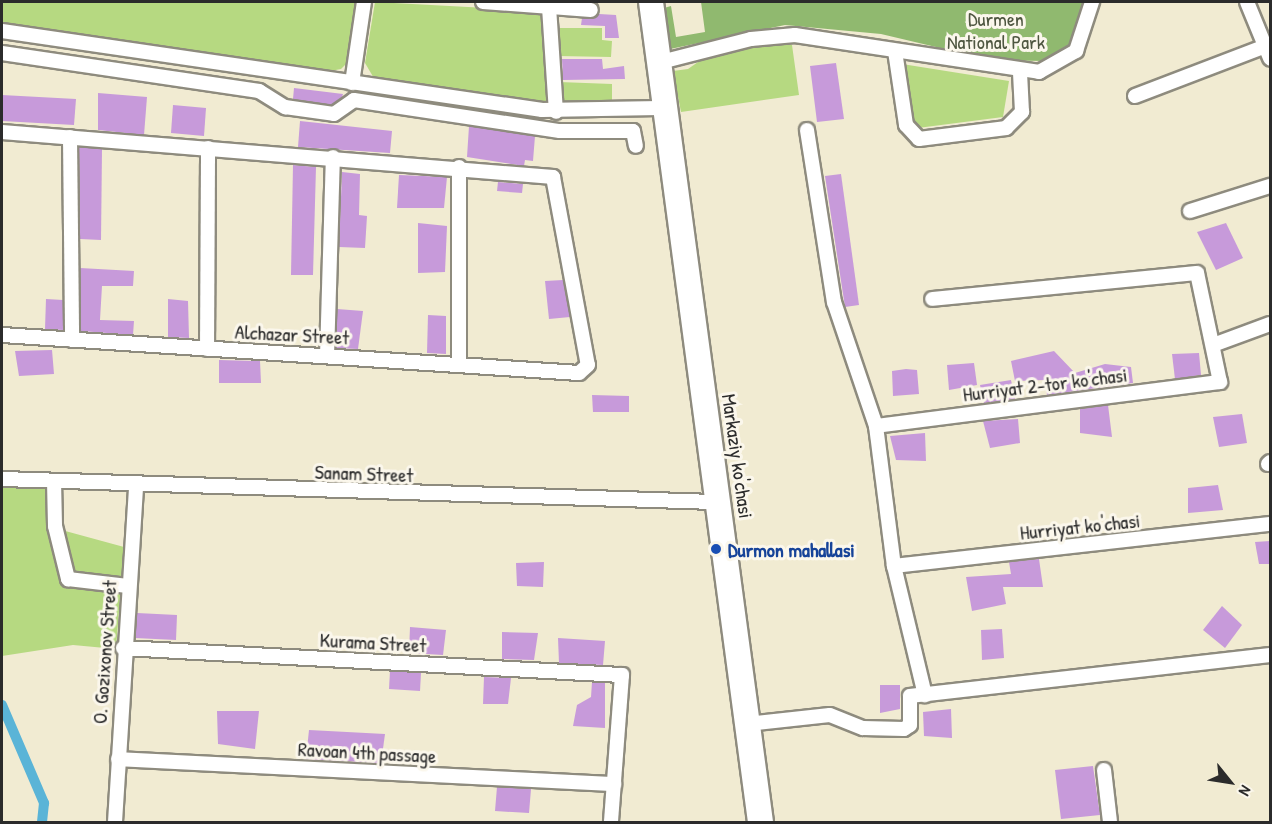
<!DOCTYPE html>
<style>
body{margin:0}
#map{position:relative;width:1272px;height:824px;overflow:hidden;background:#f1ebd2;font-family:"Patrick Hand",sans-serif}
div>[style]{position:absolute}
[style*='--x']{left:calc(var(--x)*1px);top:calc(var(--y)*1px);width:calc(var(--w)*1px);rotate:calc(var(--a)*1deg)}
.green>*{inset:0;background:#b6d981}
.forest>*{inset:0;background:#90b96f}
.canal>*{height:10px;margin:-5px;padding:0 5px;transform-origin:5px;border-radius:5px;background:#5ab4d7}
.building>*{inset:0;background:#c79ada}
.roads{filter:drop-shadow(2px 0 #8e8b7e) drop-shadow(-2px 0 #8e8b7e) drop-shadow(0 2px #8e8b7e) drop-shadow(0 -2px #8e8b7e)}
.minor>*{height:14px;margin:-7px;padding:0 7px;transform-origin:7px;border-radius:7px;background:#fff}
.dots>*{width:16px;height:16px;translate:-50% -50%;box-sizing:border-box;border:3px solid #fbf7ec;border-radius:50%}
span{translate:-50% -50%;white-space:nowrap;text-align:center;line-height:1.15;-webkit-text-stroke:6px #fbf7ec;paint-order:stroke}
.park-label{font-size:20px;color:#4e5640}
.street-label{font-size:20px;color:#2b2b2b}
.transit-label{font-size:20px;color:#164399;font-weight:700}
.left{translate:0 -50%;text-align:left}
.frame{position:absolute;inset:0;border:3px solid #2b2b2b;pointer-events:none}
.north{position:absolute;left:1200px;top:752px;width:60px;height:60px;-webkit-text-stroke:4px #fbf7ec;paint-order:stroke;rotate:120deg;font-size:16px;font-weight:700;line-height:24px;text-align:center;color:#2b2b2b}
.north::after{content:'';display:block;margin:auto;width:21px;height:27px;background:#2b2b2b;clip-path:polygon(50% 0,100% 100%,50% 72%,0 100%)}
</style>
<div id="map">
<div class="green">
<div style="clip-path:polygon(2px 2px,359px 2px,351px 59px,341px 69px,325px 72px,2px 24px)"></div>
<div style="clip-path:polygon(375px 2px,544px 11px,552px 106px,375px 80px,365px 63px)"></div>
<div style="clip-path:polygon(556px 28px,602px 28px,602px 40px,612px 41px,611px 57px,558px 56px)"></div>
<div style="clip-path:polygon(776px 44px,792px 45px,799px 95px,681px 112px,673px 71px,688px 69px,711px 53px)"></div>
<div style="clip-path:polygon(902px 64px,1009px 81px,1003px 117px,910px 129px)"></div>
<div style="clip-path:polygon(559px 82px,612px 84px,612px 105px,560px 108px)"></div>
<div style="clip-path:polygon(2px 484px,58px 487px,58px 529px,124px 547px,116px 649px,73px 645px,2px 656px)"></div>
</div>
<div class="forest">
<div style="clip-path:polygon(701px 2px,1083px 2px,1069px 45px,1045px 61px,991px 60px,881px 34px,785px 25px,670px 49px,664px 8px,671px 6px,676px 37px,705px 32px)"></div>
</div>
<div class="canal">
<div style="--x:2;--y:705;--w:107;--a:66.8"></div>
<div style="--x:44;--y:803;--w:19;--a:96"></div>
</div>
<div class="building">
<div style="clip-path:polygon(599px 14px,616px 15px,619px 38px,605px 38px,605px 26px,581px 25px,582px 18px)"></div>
<div style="clip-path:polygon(562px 59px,602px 59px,603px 69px,624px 66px,625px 79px,563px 80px)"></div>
<div style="clip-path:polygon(836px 63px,844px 119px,817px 122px,810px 66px)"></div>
<div style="clip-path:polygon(294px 88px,343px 94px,342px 97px,332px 105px,293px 99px)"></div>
<div style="clip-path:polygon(98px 93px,147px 97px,144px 135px,98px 130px)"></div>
<div style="clip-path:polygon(2px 95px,76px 99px,74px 125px,2px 121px)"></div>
<div style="clip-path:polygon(173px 105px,206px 108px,204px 136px,171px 133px)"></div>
<div style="clip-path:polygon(300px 121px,392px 131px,390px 153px,298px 147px)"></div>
<div style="clip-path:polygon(469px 126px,535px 136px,533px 161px,525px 160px,524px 166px,467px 157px)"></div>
<div style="clip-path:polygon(79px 147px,102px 149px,101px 240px,80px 239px)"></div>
<div style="clip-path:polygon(293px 165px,316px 167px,313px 275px,291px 275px)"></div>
<div style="clip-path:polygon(342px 172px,360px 174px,359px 215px,367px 216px,365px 248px,339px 247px)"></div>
<div style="clip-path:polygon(841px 174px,859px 305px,845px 307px,825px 176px)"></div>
<div style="clip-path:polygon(399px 175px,447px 177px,444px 208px,397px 208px)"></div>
<div style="clip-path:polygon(498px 182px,523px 184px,522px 193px,497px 191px)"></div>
<div style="clip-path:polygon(418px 223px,447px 226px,445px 272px,418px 273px)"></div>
<div style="clip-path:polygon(1226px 223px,1243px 258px,1216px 270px,1197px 232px)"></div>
<div style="clip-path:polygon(80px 268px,134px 271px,133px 286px,102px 286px,100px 320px,134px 321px,133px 335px,81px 331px)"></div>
<div style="clip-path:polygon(563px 280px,570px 317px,549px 319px,545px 281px)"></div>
<div style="clip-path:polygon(46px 299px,63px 300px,63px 330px,45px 329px)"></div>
<div style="clip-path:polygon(168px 299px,188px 301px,189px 338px,168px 337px)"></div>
<div style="clip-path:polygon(337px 309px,363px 311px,358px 349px,336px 348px)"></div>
<div style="clip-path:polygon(428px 315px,446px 316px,446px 354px,427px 353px)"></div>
<div style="clip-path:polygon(52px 350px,54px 374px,19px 376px,15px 351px)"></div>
<div style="clip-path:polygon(1054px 351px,1075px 373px,1105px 364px,1131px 367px,1133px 383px,1047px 395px,1045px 380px,1015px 381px,1011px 361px)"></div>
<div style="clip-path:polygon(1199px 353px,1201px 375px,1175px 379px,1172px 354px)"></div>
<div style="clip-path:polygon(219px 360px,260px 361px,261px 383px,219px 383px)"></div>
<div style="clip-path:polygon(974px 363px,977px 385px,949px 390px,947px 365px)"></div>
<div style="clip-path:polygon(906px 369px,917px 370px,919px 394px,893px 396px,892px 371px)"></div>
<div style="clip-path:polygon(1011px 380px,1015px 399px,984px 403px,980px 385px)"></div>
<div style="clip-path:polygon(592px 395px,629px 396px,629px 412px,593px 412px)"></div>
<div style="clip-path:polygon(1108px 405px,1112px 437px,1080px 433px,1080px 409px)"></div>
<div style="clip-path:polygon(1242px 414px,1247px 443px,1219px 447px,1213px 417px)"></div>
<div style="clip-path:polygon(1018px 419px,1020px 443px,990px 448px,983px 421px)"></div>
<div style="clip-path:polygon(925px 433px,926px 461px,896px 460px,890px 436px)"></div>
<div style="clip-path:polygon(1218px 485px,1223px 510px,1188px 513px,1188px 488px)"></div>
<div style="clip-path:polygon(1270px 541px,1270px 564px,1259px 564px,1255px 542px)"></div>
<div style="clip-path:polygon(1039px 559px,1043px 587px,1003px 587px,1006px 604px,972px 611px,966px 577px,1011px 574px,1009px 562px)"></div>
<div style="clip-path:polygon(544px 562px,543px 587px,517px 586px,516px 563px)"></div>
<div style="clip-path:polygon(1222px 606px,1242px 625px,1225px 648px,1203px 630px)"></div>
<div style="clip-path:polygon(137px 613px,177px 615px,176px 640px,135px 638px)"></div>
<div style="clip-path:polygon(410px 627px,446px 630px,443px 655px,409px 653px)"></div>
<div style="clip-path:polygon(1002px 629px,1004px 658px,982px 660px,981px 630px)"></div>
<div style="clip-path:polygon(502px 632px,538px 633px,534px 660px,502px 659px)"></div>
<div style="clip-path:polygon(558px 638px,605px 641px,603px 665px,559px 663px)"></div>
<div style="clip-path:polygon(390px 671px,421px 673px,420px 691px,389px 689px)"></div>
<div style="clip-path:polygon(484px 677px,511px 678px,508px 704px,483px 704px)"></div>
<div style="clip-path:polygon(592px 682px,605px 683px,605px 728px,573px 726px,577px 705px,591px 697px)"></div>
<div style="clip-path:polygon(880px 685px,900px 685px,900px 709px,880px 713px)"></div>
<div style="clip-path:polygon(951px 709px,952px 738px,924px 736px,923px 712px)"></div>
<div style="clip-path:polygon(217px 711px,259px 711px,255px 749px,218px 744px)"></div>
<div style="clip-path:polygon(309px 730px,385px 734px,381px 763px,306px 759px)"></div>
<div style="clip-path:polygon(1093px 766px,1100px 815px,1061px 819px,1055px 770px)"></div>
<div style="clip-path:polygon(497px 787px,531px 789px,529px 813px,495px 811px)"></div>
</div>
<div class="roads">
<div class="minor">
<div style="--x:483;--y:2;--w:108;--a:4.2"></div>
<div style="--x:646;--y:2;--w:827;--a:82.43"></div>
<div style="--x:656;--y:2;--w:827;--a:82.36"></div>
<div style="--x:1247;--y:2;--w:61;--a:67.7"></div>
<div style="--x:549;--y:7;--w:105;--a:86.2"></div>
<div style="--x:2;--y:31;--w:546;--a:8.32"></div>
<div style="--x:542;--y:110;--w:118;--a:-1"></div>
<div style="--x:895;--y:51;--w:75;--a:81.5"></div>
<div style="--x:906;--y:125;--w:19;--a:47"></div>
<div style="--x:919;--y:139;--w:88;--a:-7.2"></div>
<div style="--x:1006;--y:128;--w:23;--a:-45"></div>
<div style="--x:1022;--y:112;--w:40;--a:-92.9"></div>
<div style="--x:2;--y:53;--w:260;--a:8.4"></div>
<div style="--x:259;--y:91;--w:31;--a:32"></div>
<div style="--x:285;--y:107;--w:49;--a:8.1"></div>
<div style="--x:334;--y:114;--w:24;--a:-35"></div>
<div style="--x:354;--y:100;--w:208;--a:8.6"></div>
<div style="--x:560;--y:131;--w:73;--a:0"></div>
<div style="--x:633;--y:131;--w:15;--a:79"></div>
<div style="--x:657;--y:63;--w:97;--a:-14.3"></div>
<div style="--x:751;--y:39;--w:44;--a:-5.2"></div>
<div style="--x:795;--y:35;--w:247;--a:8.6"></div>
<div style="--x:1039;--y:72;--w:43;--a:-29.6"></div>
<div style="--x:1076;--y:51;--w:52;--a:-71.9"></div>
<div style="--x:352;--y:83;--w:82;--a:-81.6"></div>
<div style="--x:1135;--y:96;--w:140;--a:-20.9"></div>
<div style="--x:807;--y:130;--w:174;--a:81.1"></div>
<div style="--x:834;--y:302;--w:131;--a:71.3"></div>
<div style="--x:876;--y:426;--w:141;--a:82.7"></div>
<div style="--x:894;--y:566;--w:133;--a:76.5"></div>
<div style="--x:2;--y:132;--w:553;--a:4.67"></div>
<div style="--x:553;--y:177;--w:191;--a:79.5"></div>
<div style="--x:588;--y:365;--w:12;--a:138"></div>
<div style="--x:579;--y:373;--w:578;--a:-176.23"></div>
<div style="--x:70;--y:137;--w:203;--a:89.4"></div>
<div style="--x:1190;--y:211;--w:84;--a:-17.4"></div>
<div style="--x:1213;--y:345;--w:61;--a:-20.2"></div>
<div style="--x:207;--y:349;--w:201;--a:-89.7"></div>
<div style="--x:327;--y:356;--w:199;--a:-88.3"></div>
<div style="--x:459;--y:364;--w:197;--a:-90"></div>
<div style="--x:876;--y:426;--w:347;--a:-7.3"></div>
<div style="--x:1220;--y:382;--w:111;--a:-101.9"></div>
<div style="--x:1197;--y:273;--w:266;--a:174.4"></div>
<div style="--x:1268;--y:464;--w:3;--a:-45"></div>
<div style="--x:2;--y:479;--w:714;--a:1.85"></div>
<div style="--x:54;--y:481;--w:45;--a:88.7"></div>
<div style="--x:55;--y:526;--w:55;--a:76.2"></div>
<div style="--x:68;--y:579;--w:60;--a:6.7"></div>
<div style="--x:894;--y:566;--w:378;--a:-6.4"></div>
<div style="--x:123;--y:648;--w:500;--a:3.1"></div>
<div style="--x:622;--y:675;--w:147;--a:94.3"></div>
<div style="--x:747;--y:724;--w:83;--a:-6.2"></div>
<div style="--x:830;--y:715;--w:35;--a:22"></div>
<div style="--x:863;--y:728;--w:41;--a:1.4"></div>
<div style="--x:904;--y:729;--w:7;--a:-34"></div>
<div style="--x:910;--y:725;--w:29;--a:-90"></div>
<div style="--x:910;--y:696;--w:362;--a:-6.5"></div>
<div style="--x:118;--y:759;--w:497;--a:2.9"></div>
<div style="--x:1104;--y:770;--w:52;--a:83.4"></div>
<div style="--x:115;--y:822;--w:338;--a:-86.4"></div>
</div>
</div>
<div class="dots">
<div style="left:716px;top:549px;background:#1a4fb4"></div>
</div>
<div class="park-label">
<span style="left:996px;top:30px">Durmen<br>National Park</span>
</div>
<div class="street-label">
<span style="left:292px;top:334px;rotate:3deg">Alchazar Street</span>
<span style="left:1045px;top:384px;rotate:-7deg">Hurriyat 2-tor ko'chasi</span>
<span style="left:738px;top:456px;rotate:82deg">Markaziy ko'chasi</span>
<span style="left:364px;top:473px;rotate:2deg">Sanam Street</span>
<span style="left:1080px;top:526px;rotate:-6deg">Hurriyat ko'chasi</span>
<span style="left:373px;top:642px;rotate:3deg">Kurama Street</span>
<span style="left:104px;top:652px;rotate:-86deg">O. Gozixonov Street</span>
<span style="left:367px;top:752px;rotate:3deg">Ravoan 4th passage</span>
</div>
<div class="transit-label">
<span class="left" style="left:728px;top:549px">Durmon mahallasi</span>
</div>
<div class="frame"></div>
<div class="north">N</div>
</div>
